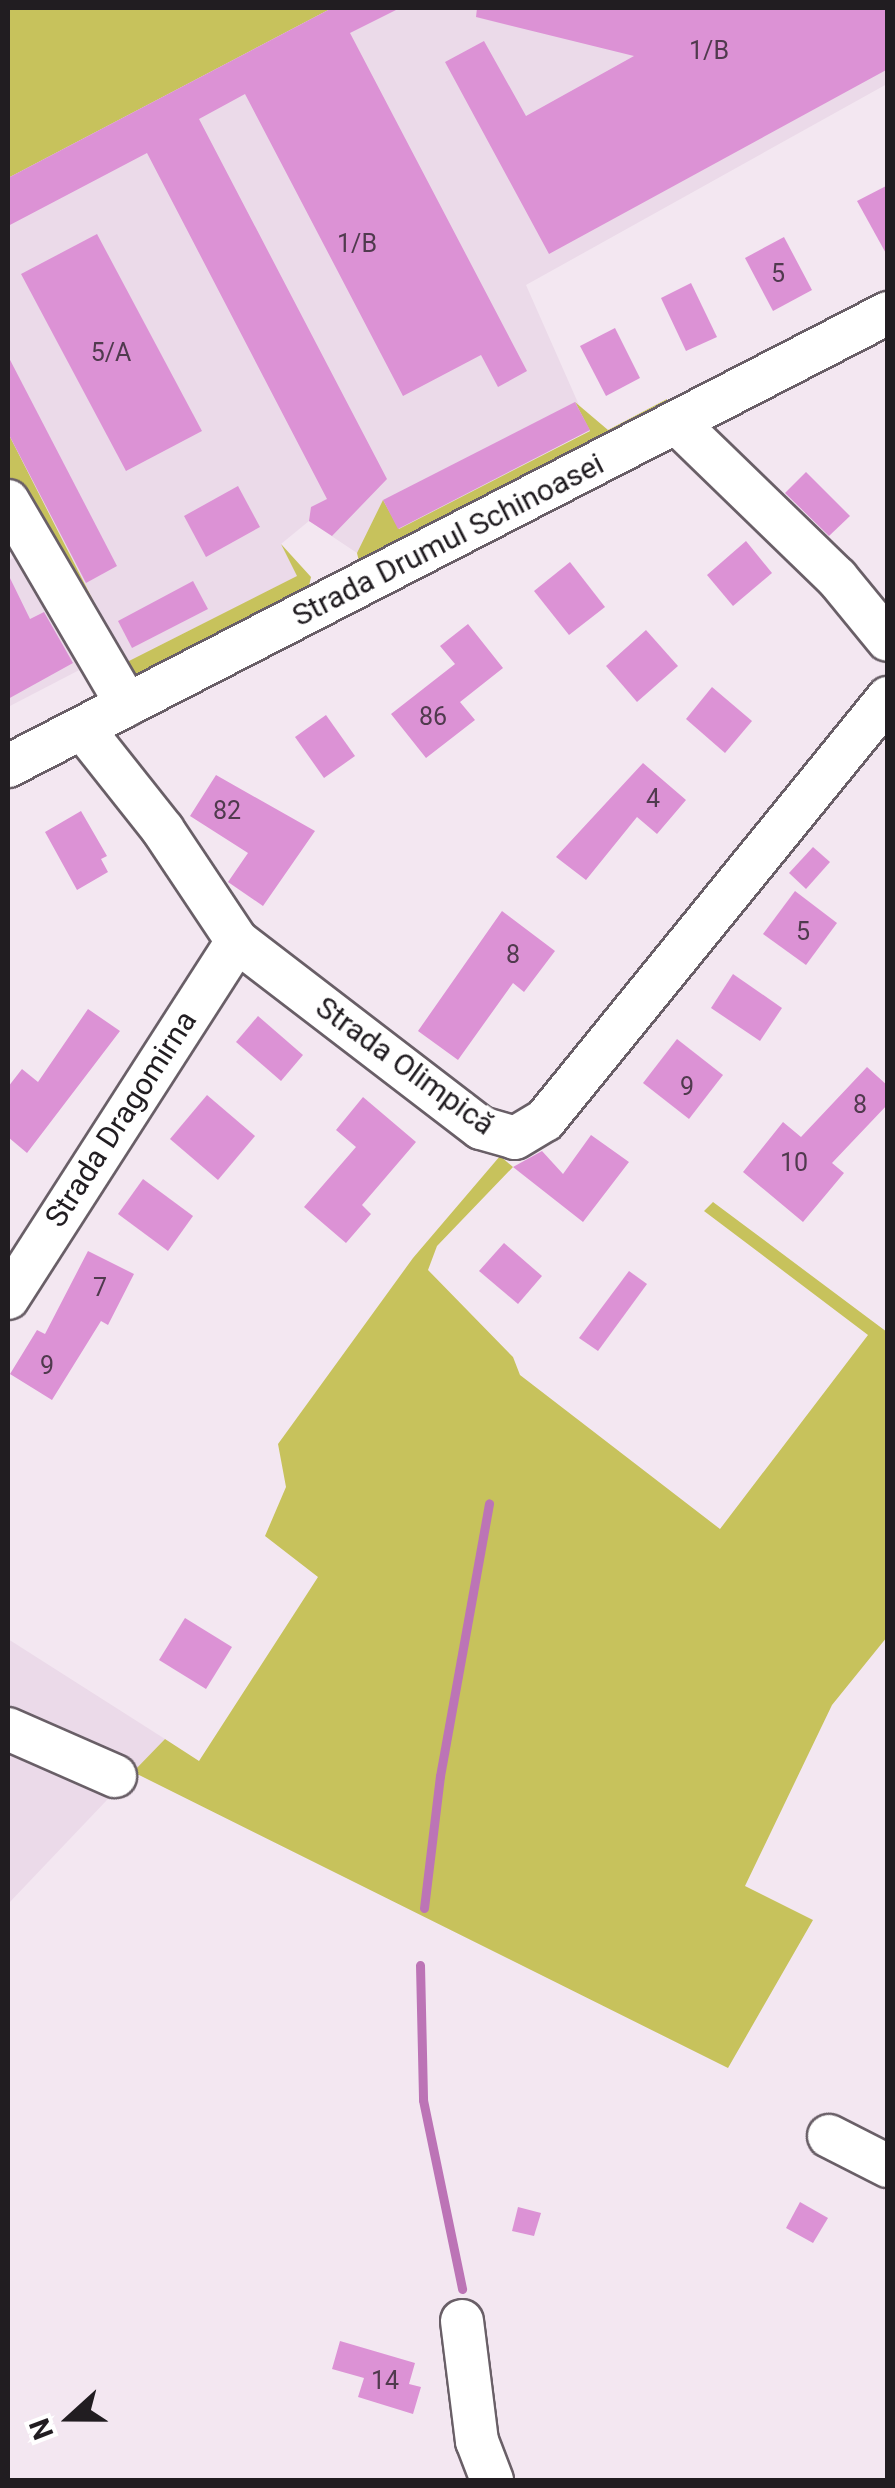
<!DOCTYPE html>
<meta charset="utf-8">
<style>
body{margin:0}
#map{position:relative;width:895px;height:2488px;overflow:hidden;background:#f3e7f1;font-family:Roboto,sans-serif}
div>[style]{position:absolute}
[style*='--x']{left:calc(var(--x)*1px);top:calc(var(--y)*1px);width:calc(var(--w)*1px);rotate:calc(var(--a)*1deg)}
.built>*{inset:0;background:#ebdae9}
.green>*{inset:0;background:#c7c25c}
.stream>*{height:9px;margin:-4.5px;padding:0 4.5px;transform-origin:4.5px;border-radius:4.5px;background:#bc74b6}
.building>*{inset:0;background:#dc92d5}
.roads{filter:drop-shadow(2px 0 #695f67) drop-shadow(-2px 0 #695f67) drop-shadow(0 2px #695f67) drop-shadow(0 -2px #695f67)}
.minor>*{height:42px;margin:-21px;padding:0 21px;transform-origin:21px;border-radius:21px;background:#fff}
span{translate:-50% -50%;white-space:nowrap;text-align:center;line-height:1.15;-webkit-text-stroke:9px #fff;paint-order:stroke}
.number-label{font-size:25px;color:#503a4e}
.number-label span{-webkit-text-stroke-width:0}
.street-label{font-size:30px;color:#211d21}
.frame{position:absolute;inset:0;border:10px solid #211d21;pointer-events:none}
.north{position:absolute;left:20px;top:2368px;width:100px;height:100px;-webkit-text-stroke:8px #fff;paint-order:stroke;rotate:249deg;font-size:28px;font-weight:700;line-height:40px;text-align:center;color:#211d21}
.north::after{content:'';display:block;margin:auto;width:35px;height:45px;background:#211d21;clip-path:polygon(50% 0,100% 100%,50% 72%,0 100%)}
</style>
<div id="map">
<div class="built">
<div style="clip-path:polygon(332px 8px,887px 8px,887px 84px,526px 285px,590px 430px,357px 553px,309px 521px,281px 544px,298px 576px,125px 663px,8px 433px,8px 178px)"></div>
<div style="clip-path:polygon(25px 551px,89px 665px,8px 707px,8px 561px)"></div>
<div style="clip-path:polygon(8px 1639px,165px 1739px,8px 1904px)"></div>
</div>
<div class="green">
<div style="clip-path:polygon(8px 8px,332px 8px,8px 178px)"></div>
<div style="clip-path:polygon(667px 399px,666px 412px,360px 566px,357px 553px,383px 500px,399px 529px,590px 431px,575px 402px,608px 430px)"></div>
<div style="clip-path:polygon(8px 433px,125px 663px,297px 576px,281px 544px,311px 577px,306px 599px,129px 680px,8px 474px)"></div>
<div style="clip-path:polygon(500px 1156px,513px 1167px,437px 1246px,428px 1270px,513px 1357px,520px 1375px,720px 1529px,868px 1335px,704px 1211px,713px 1202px,887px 1332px,887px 1637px,832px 1705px,745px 1886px,813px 1920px,728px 2068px,133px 1772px,165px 1739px,199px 1761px,318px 1577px,265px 1536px,286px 1487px,278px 1444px,413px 1258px)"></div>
</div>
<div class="stream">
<div style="--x:424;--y:1908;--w:133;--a:-83.1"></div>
<div style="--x:440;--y:1776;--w:277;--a:-79.8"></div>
<div style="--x:420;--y:1965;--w:135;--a:88.7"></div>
<div style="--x:423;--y:2100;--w:193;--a:78.3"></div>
</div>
<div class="building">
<div style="clip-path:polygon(332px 8px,400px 8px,350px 33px,527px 371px,498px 387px,481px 355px,403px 396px,245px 94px,199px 119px,387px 479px,332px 536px,309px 521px,311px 507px,327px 499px,147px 153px,8px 226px,8px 178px)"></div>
<div style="clip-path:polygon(477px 8px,888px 8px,888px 69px,549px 254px,445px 62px,484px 41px,526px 116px,634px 56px,476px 17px)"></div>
<div style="clip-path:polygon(888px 185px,888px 257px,857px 201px)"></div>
<div style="clip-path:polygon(97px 234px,202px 431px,126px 471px,21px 274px)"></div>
<div style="clip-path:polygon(784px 237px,812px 290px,773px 311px,745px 258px)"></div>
<div style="clip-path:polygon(691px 283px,717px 337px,686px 351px,661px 298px)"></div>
<div style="clip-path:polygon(615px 328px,640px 378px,606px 396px,580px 346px)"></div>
<div style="clip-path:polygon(8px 356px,117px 566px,86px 583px,8px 433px)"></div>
<div style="clip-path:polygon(575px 402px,590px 430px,398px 529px,383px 500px)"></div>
<div style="clip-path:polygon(806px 472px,850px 516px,829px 536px,785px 493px)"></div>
<div style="clip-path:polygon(238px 486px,260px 527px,206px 557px,184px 516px)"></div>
<div style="clip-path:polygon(746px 541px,772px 573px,733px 606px,707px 575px)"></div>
<div style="clip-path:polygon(570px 562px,605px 607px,569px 635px,534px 591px)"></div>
<div style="clip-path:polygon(8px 574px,30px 619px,44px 612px,73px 663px,8px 699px)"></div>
<div style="clip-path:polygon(193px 581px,208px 609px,132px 648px,118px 621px)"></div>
<div style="clip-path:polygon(468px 624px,503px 668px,460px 702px,475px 720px,426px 758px,391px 714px,455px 664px,440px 646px)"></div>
<div style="clip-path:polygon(646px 630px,678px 666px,637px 702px,606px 666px)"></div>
<div style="clip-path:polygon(712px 687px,752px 721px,725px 753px,686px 719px)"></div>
<div style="clip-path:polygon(326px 715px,355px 756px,324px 778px,295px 737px)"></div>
<div style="clip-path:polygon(643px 763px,686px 800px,657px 834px,637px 817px,586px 880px,556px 857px)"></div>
<div style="clip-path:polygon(216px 775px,315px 831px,263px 906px,228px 882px,248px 853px,190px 816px)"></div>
<div style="clip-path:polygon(81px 811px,107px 856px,101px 859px,108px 872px,77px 890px,45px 832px)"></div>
<div style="clip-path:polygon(813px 847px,830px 862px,806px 889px,789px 873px)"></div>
<div style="clip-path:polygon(795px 891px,837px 923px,806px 965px,763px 934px)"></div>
<div style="clip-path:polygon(502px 911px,555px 951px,524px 992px,513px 983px,458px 1060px,418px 1031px)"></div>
<div style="clip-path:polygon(733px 974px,782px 1008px,760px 1041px,711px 1008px)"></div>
<div style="clip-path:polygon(88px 1009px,120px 1031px,27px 1153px,8px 1137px,8px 1087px,22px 1069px,38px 1082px)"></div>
<div style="clip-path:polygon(258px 1016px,303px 1055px,281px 1081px,236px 1042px)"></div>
<div style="clip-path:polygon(677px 1039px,723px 1075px,689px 1119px,643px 1083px)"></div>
<div style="clip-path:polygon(867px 1067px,888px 1086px,888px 1104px,832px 1163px,844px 1173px,803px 1222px,743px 1172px,783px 1122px,801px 1137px)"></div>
<div style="clip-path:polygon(207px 1095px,255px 1136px,218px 1180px,170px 1139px)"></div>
<div style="clip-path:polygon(363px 1097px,416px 1142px,362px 1205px,371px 1214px,346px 1243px,304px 1207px,356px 1147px,336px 1130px)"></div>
<div style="clip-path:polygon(591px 1135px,629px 1162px,583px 1222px,513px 1167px,542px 1151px,563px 1174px)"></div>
<div style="clip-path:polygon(143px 1179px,193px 1216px,168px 1251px,118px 1214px)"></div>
<div style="clip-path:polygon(504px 1243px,542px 1276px,518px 1304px,479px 1271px)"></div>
<div style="clip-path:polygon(88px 1251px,134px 1274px,108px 1325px,101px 1321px,52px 1400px,10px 1374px,37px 1330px,45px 1334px)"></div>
<div style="clip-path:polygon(629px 1271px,647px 1284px,598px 1351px,579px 1338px)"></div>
<div style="clip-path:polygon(185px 1618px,232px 1647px,206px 1689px,159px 1660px)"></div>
<div style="clip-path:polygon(800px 2202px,828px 2218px,813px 2243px,786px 2228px)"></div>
<div style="clip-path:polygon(518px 2207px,541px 2213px,534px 2236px,512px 2231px)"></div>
<div style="clip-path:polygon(340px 2341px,415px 2363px,409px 2384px,421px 2387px,413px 2414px,358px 2397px,364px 2378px,332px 2369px)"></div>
</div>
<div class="roads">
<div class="minor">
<div style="--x:677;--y:423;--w:223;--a:44.1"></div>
<div style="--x:837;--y:578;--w:80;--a:50.6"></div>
<div style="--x:8;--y:501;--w:236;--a:59.7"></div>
<div style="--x:83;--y:729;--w:129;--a:51.6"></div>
<div style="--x:163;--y:830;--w:133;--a:56.3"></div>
<div style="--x:237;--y:941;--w:307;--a:37.5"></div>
<div style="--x:481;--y:1128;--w:35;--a:16"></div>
<div style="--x:515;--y:1138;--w:35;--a:-31"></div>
<div style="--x:545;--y:1120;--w:544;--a:-50.9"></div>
<div style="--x:8;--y:766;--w:990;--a:-27.24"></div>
<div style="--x:8;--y:1298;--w:424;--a:-57.3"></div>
<div style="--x:8;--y:1729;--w:117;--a:23.7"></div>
<div style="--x:829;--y:2136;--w:66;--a:27"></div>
<div style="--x:462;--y:2321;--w:121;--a:82.9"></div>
<div style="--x:477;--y:2441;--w:42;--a:69"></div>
</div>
</div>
<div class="number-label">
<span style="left:709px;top:51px">1/B</span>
<span style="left:357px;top:244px">1/B</span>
<span style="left:778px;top:274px">5</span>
<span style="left:111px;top:353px">5/A</span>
<span style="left:433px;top:717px">86</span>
<span style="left:653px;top:799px">4</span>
<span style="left:227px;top:811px">82</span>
<span style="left:803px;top:932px">5</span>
<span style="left:513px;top:955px">8</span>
<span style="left:687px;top:1087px">9</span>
<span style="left:860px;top:1105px">8</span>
<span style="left:794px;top:1163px">10</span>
<span style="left:100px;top:1288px">7</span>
<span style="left:47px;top:1366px">9</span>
<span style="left:385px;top:2381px">14</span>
</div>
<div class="street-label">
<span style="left:448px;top:540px;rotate:-27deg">Strada Drumul Schinoasei</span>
<span style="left:405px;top:1066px;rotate:36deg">Strada Olimpică</span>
<span style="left:121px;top:1119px;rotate:-57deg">Strada Dragomirna</span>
</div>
<div class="frame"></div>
<div class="north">N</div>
</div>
